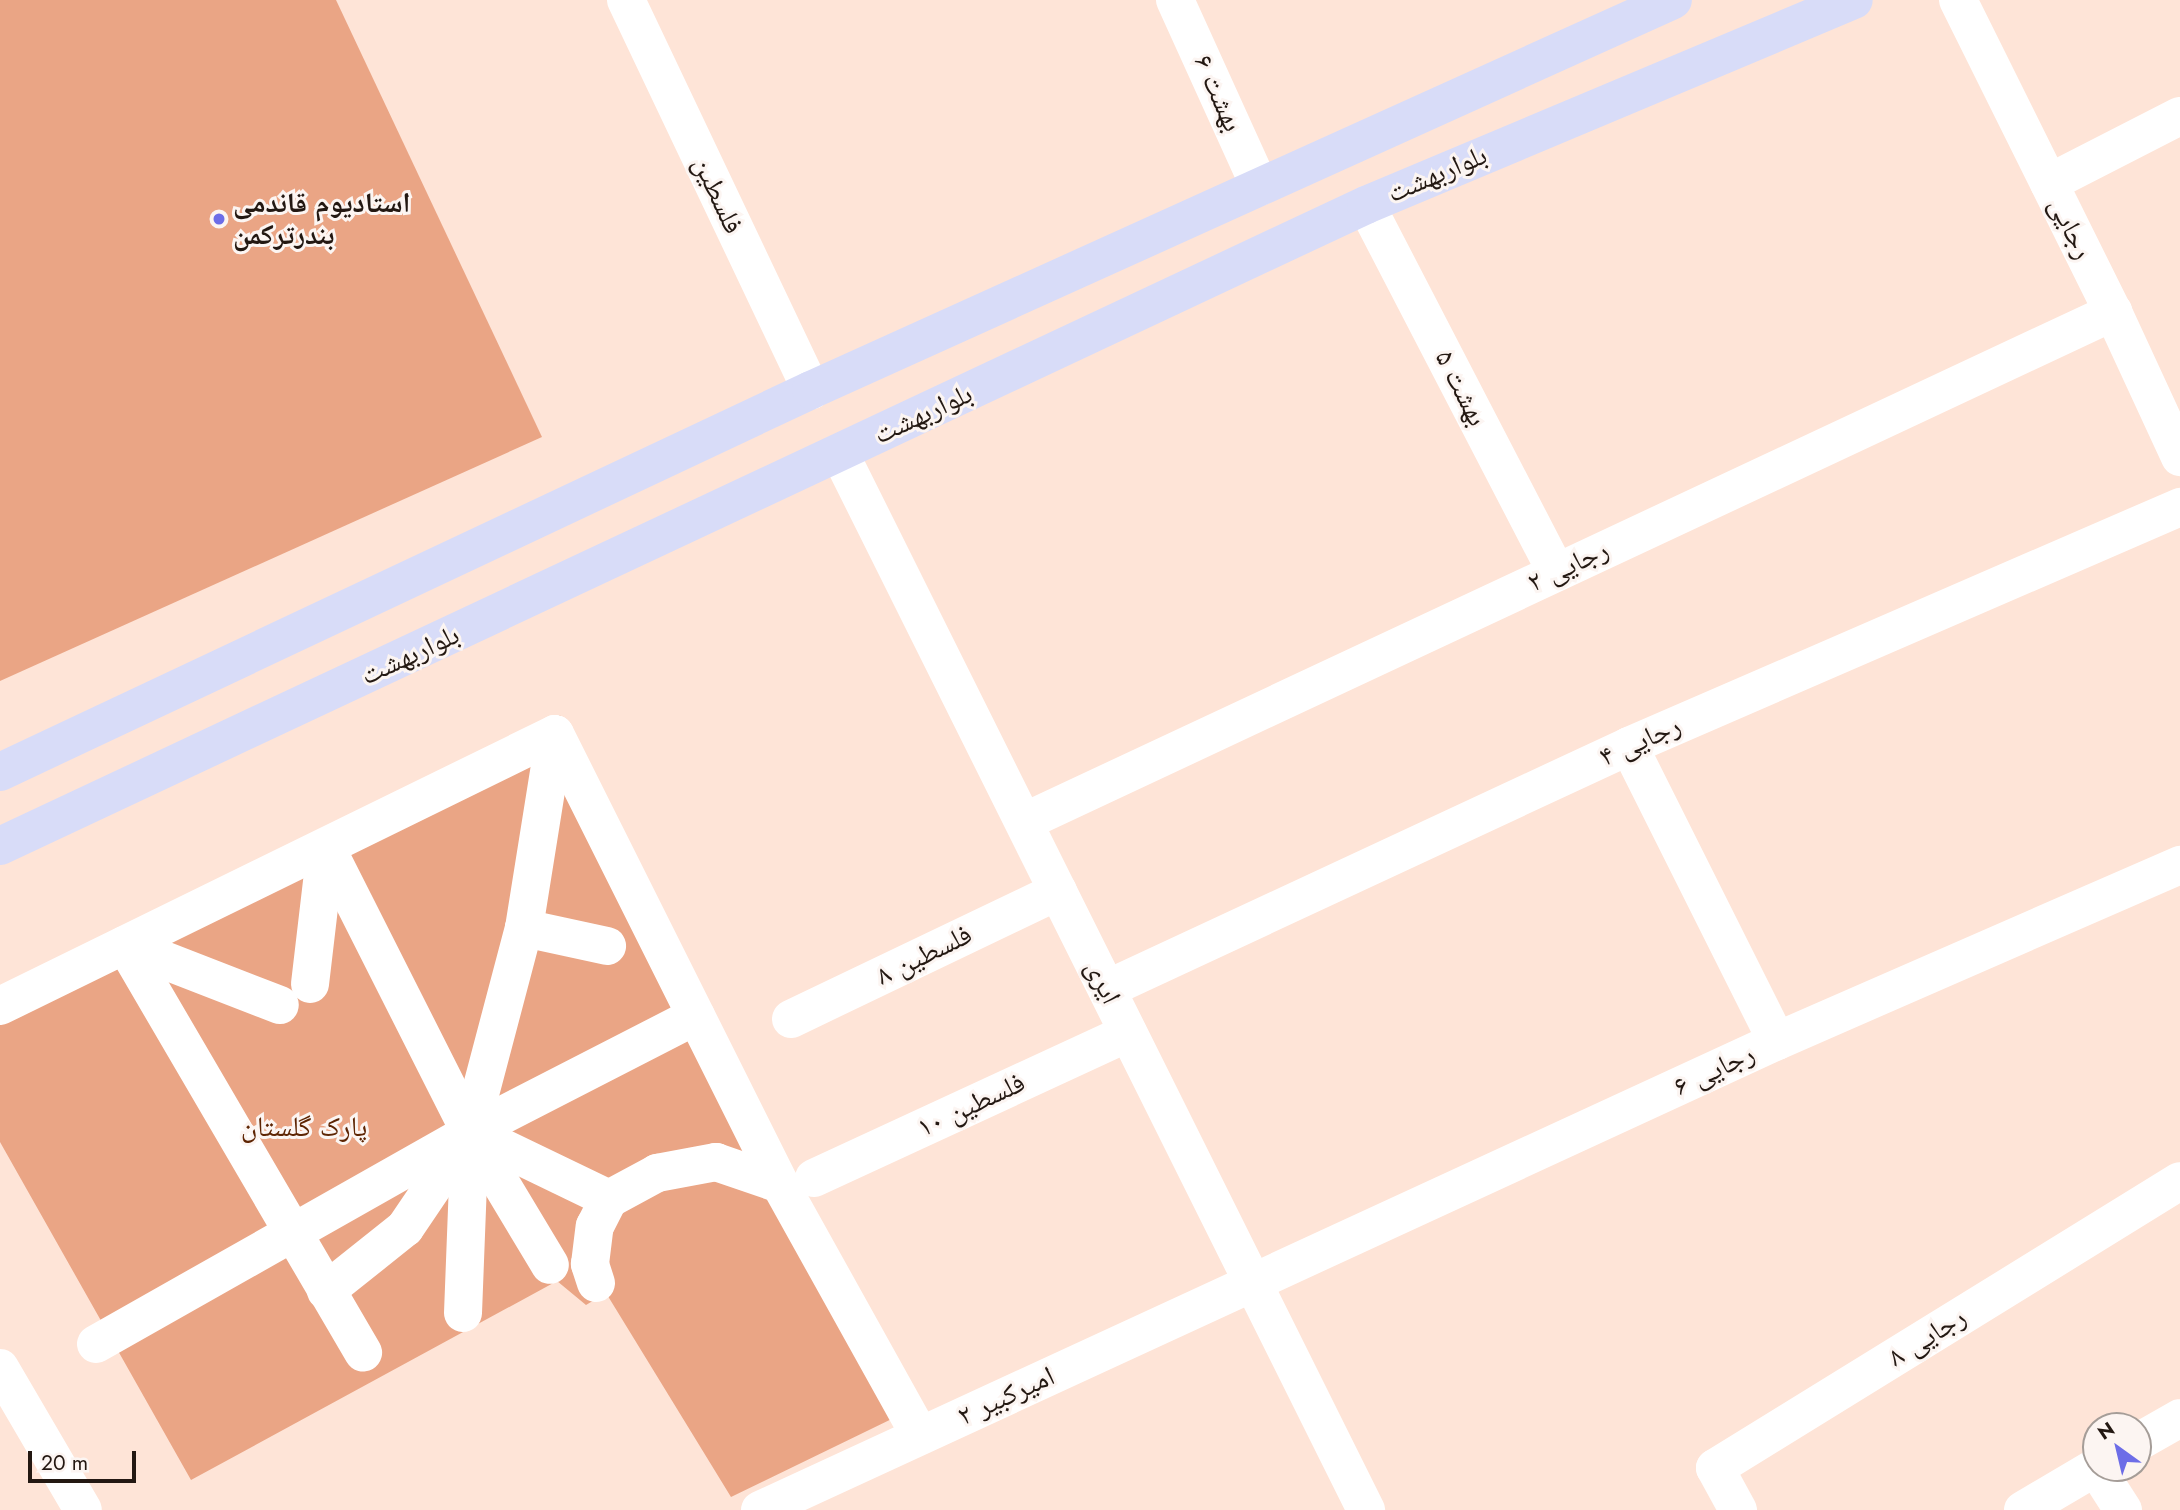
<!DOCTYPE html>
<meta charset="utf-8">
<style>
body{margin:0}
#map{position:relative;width:2180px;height:1510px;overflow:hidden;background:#fee4d7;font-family:Jost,"Noto Naskh Arabic",sans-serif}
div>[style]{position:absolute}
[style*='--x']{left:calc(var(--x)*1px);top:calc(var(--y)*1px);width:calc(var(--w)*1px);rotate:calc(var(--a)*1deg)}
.green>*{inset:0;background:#eaa585}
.minor>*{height:38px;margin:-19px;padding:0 19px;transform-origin:19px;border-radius:19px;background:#fff}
.major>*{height:38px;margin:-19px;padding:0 19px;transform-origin:19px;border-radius:19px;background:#d8dcf8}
.dots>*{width:19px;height:19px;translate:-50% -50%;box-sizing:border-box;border:4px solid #fcf5f2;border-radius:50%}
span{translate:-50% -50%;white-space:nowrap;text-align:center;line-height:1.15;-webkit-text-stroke:6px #fcf5f2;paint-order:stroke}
.street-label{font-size:28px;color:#231812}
.poi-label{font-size:28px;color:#231812;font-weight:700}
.left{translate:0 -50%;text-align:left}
.park-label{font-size:28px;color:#5e2503}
.north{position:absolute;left:2082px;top:1412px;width:70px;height:70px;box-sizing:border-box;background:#fcf5f2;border:2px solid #a59d98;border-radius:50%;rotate:326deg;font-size:19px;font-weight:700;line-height:28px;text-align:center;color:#231812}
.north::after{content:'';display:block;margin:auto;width:24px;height:32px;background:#6d6de7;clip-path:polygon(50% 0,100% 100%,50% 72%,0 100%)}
.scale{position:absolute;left:28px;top:1451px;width:108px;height:32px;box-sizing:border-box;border:4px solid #231812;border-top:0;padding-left:9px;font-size:21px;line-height:24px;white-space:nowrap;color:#231812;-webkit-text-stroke:5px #fcf5f2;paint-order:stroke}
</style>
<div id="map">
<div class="green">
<div style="clip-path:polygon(0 0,336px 0,542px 437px,0 681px)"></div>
<div style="clip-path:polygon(560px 715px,904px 1413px,731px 1497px,606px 1293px,586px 1305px,557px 1281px,191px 1480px,0 1142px,0 993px)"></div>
</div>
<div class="minor">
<div style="--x:626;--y:0;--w:432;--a:64.6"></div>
<div style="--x:1175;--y:0;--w:205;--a:65.6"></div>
<div style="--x:1958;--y:0;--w:348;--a:63.6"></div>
<div style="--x:2113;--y:312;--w:160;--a:65.2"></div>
<div style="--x:2049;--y:183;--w:147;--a:-27.1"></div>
<div style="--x:1366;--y:205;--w:413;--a:62.6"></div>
<div style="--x:840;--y:454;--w:1180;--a:63.52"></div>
<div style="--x:555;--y:734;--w:503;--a:63.43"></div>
<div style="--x:780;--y:1184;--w:288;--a:60.9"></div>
<div style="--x:1629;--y:746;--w:330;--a:63.4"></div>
<div style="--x:1024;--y:822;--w:1203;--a:-25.09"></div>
<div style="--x:326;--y:847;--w:319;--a:63.2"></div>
<div style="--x:470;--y:1132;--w:155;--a:59"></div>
<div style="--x:524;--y:928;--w:85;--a:12.2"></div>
<div style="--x:125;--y:945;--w:472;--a:59.7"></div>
<div style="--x:125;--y:945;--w:166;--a:21.2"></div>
<div style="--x:310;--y:984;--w:138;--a:-83.3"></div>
<div style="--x:1107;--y:989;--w:576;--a:-24.96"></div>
<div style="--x:1629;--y:746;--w:601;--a:-23.45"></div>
<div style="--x:0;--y:1006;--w:618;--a:-26.11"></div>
<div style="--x:791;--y:1019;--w:296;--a:-25.6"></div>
<div style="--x:814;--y:1178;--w:346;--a:-24.8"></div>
<div style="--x:596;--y:1283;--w:20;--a:-108"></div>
<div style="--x:590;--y:1264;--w:38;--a:-83"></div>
<div style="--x:595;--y:1226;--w:30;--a:-63"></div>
<div style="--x:609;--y:1199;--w:55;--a:-28.4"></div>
<div style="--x:657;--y:1173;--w:60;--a:-10.6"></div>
<div style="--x:716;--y:1162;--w:68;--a:19"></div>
<div style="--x:326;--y:1291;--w:101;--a:-38.6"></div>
<div style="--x:405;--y:1228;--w:116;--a:-55.9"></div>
<div style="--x:470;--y:1132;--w:154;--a:25.7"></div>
<div style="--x:463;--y:1313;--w:181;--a:-87.8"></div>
<div style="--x:470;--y:1132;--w:211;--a:-75.2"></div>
<div style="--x:524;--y:928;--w:196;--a:-80.9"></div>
<div style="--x:96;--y:1344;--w:430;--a:-29.5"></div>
<div style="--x:470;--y:1132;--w:254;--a:-27.2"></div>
<div style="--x:0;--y:1368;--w:164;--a:59.7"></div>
<div style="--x:2138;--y:1442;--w:48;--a:-29.7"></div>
<div style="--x:2096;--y:1468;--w:50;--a:57.3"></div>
<div style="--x:760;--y:1510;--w:1120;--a:-24.76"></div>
<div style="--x:1777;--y:1041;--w:440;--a:-23.6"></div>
<div style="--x:1738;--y:1510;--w:48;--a:-118.7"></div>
<div style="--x:1715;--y:1468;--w:546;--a:-31.68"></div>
<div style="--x:2023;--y:1510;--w:85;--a:-30.5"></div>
</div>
<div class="major">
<div style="--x:0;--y:772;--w:896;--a:-25.22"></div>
<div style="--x:811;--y:390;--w:946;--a:-24.34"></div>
<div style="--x:0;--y:846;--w:1509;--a:-25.14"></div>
<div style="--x:1366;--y:205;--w:529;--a:-22.79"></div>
</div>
<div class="dots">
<div style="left:219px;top:219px;background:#6d6de7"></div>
</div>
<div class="street-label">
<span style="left:1218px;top:93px;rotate:66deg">بهشت ۶</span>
<span style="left:1437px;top:174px;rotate:-23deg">بلواربهشت</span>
<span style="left:718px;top:195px;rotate:65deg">فلسطین</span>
<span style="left:2071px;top:228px;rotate:64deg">رجایی</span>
<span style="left:1461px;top:388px;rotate:63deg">بهشت ۵</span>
<span style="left:923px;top:414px;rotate:-25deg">بلواربهشت</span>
<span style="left:1568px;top:566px;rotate:-25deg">رجایی ۲</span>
<span style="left:410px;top:655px;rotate:-25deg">بلواربهشت</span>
<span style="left:1640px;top:741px;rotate:-24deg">رجایی ۴</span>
<span style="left:924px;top:955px;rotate:-26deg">فلسطین ۸</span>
<span style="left:1103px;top:982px;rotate:64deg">ایری</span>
<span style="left:1714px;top:1070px;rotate:-25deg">رجایی ۶</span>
<span style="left:971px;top:1105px;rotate:-25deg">فلسطین ۱۰</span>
<span style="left:1927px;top:1337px;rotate:-32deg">رجایی ۸</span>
<span style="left:1006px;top:1396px;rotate:-25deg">امیرکبیر ۲</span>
</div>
<div class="poi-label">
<span class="left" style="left:233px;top:219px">استادیوم قاندمی<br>بندرترکمن</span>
</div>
<div class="park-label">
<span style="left:304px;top:1127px">پارک گلستان</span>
</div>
<div class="north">N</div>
<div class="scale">20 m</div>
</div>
